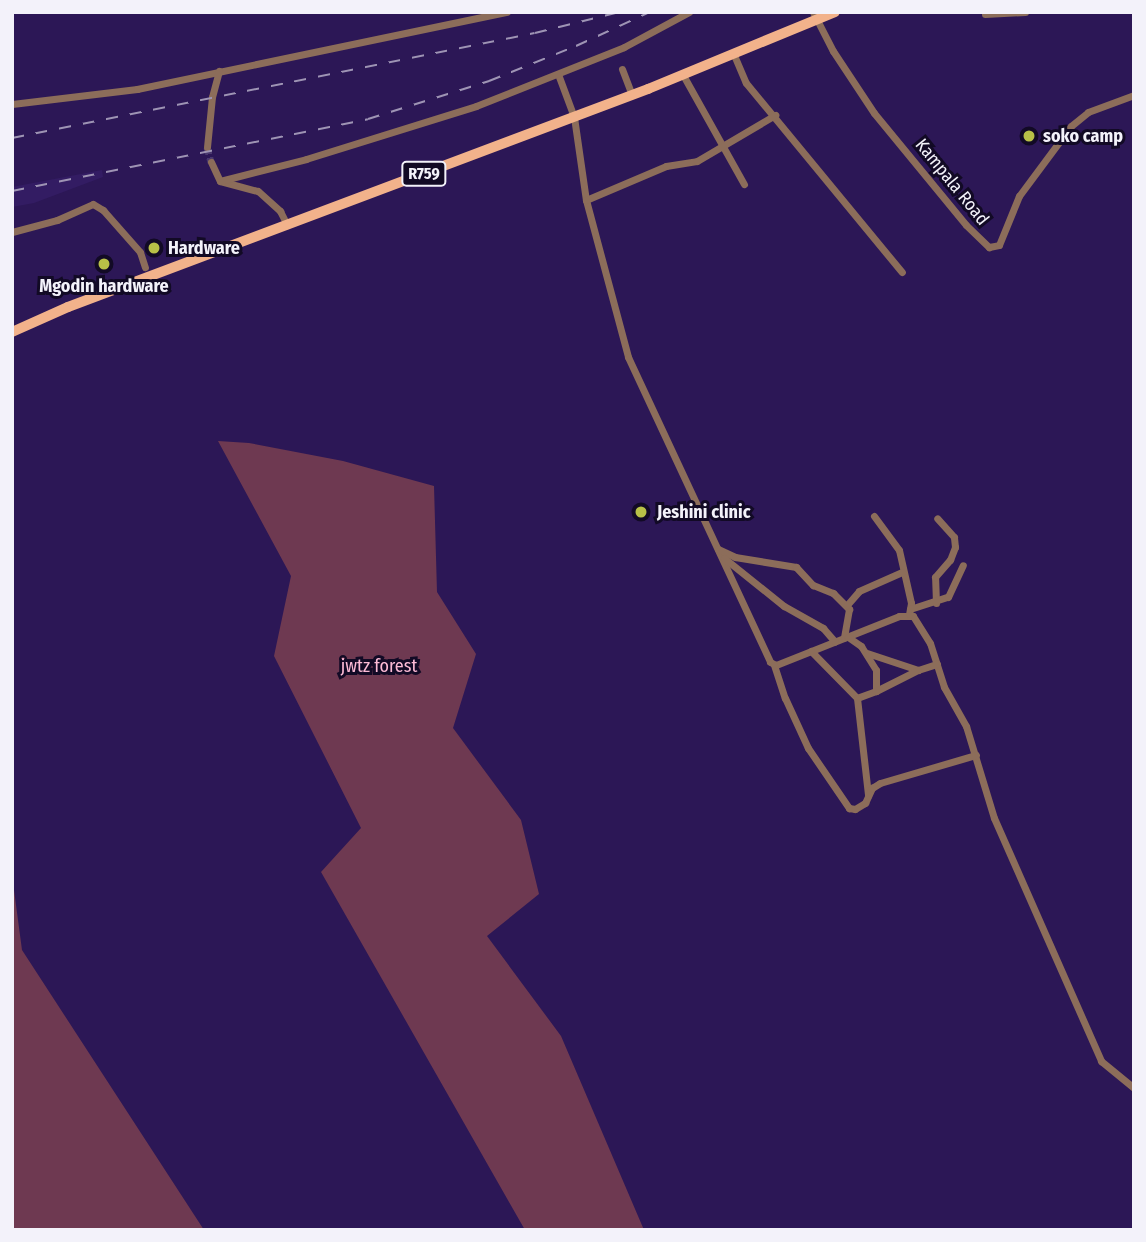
<!DOCTYPE html>
<style>
body{margin:0}
#map{position:relative;width:1146px;height:1242px;overflow:hidden;background:#2c1756;font-family:"Fira Sans Condensed",sans-serif}
div>[style]{position:absolute}
[style*='--x']{left:calc(var(--x)*1px);top:calc(var(--y)*1px);width:calc(var(--w)*1px);rotate:calc(var(--a)*1deg)}
.built>*{inset:0;background:#331c63}
.green>*{inset:0;background:#6e3951}
.minor-tunnel>*{height:7px;margin-top:-3.5px;transform-origin:0;background:repeating-linear-gradient(90deg,#4a386f 0 7px,transparent 0 10.5px)}
.minor>*{height:7px;margin:-3.5px;padding:0 3.5px;transform-origin:3.5px;border-radius:3.5px;background:#8c6d5a}
.major>*{height:10px;margin:-5px;padding:0 5px;transform-origin:5px;border-radius:5px;background:#f2b28b}
.rail>*{height:2px;margin-top:-1px;transform-origin:0;background:repeating-linear-gradient(90deg,#9e94b4 0 12px,transparent 0 24px)}
.dots>*{width:19px;height:19px;translate:-50% -50%;box-sizing:border-box;border:4px solid #120a25;border-radius:50%}
span{translate:-50% -50%;white-space:nowrap;text-align:center;line-height:1.15;-webkit-text-stroke:6px #120a25;paint-order:stroke}
.shield-label span{padding:2px 5px;background:#120a25;border:2px solid;border-radius:5px;-webkit-text-stroke-width:0}
.shield-label{font-size:16px;color:#f3f2fa;font-weight:700}
.poi-label{font-size:18px;color:#f3f2fa;font-weight:700}
.left{translate:0 -50%;text-align:left}
.street-label{font-size:18px;color:#f3f2fa}
.park-label{font-size:18px;color:#fdbbd6}
.frame{position:absolute;inset:0;border:14px solid #f3f2fa;pointer-events:none}
</style>
<div id="map">
<div class="built">
<div style="clip-path:polygon(102px 170px,103px 177px,34px 203px,12px 207px,12px 187px)"></div>
</div>
<div class="green">
<div style="clip-path:polygon(218px 441px,249px 443px,343px 461px,434px 486px,437px 592px,476px 654px,453px 728px,521px 820px,539px 894px,487px 936px,561px 1036px,644px 1230px,525px 1230px,321px 872px,361px 828px,274px 656px,291px 576px)"></div>
<div style="clip-path:polygon(12px 875px,22px 950px,204px 1230px,12px 1230px)"></div>
</div>
<div class="minor-tunnel">
<div style="--x:207;--y:147;--w:16;--a:75"></div>
</div>
<div class="minor">
<div style="--x:813;--y:12;--w:44;--a:62.9"></div>
<div style="--x:833;--y:51;--w:74;--a:56.5"></div>
<div style="--x:874;--y:113;--w:145;--a:50.6"></div>
<div style="--x:966;--y:225;--w:32;--a:44"></div>
<div style="--x:989;--y:247;--w:10;--a:-11"></div>
<div style="--x:999;--y:245;--w:53;--a:-67.8"></div>
<div style="--x:1019;--y:196;--w:87;--a:-53.4"></div>
<div style="--x:1071;--y:126;--w:22;--a:-39"></div>
<div style="--x:1088;--y:112;--w:49;--a:-20.3"></div>
<div style="--x:985;--y:14;--w:40;--a:-2.9"></div>
<div style="--x:734;--y:55;--w:30;--a:67"></div>
<div style="--x:746;--y:83;--w:245;--a:50.5"></div>
<div style="--x:622;--y:69;--w:28;--a:69"></div>
<div style="--x:558;--y:74;--w:46;--a:69.6"></div>
<div style="--x:574;--y:117;--w:84;--a:81.8"></div>
<div style="--x:586;--y:200;--w:163;--a:75"></div>
<div style="--x:628;--y:357;--w:336;--a:65"></div>
<div style="--x:770;--y:662;--w:7;--a:27"></div>
<div style="--x:776;--y:665;--w:132;--a:-21.7"></div>
<div style="--x:899;--y:616;--w:14;--a:0"></div>
<div style="--x:913;--y:616;--w:32;--a:58"></div>
<div style="--x:930;--y:643;--w:46;--a:72.3"></div>
<div style="--x:944;--y:687;--w:45;--a:60.6"></div>
<div style="--x:966;--y:726;--w:96;--a:73.1"></div>
<div style="--x:994;--y:818;--w:266;--a:66.2"></div>
<div style="--x:1101;--y:1061;--w:43;--a:39.3"></div>
<div style="--x:683;--y:75;--w:125;--a:60.8"></div>
<div style="--x:12;--y:104;--w:126;--a:-6.8"></div>
<div style="--x:137;--y:89;--w:378;--a:-11.8"></div>
<div style="--x:207;--y:147;--w:50;--a:-84.3"></div>
<div style="--x:212;--y:97;--w:27;--a:-75"></div>
<div style="--x:211;--y:162;--w:21;--a:65"></div>
<div style="--x:220;--y:181;--w:39;--a:15"></div>
<div style="--x:258;--y:191;--w:30;--a:42"></div>
<div style="--x:280;--y:211;--w:16;--a:63"></div>
<div style="--x:220;--y:181;--w:89;--a:-14.3"></div>
<div style="--x:306;--y:159;--w:178;--a:-17.3"></div>
<div style="--x:476;--y:106;--w:159;--a:-21.7"></div>
<div style="--x:624;--y:47;--w:74;--a:-28.3"></div>
<div style="--x:586;--y:200;--w:87;--a:-23"></div>
<div style="--x:666;--y:166;--w:31;--a:-9"></div>
<div style="--x:697;--y:161;--w:91;--a:-30.5"></div>
<div style="--x:12;--y:232;--w:47;--a:-14.9"></div>
<div style="--x:57;--y:220;--w:39;--a:-24"></div>
<div style="--x:93;--y:204;--w:12;--a:31"></div>
<div style="--x:103;--y:210;--w:56;--a:48.6"></div>
<div style="--x:140;--y:252;--w:16;--a:72"></div>
<div style="--x:874;--y:516;--w:42;--a:53.7"></div>
<div style="--x:899;--y:550;--w:54;--a:77.2"></div>
<div style="--x:911;--y:603;--w:11;--a:100"></div>
<div style="--x:718;--y:549;--w:19;--a:25"></div>
<div style="--x:735;--y:557;--w:62;--a:9.3"></div>
<div style="--x:796;--y:567;--w:25;--a:47"></div>
<div style="--x:813;--y:585;--w:22;--a:22"></div>
<div style="--x:833;--y:593;--w:23;--a:45"></div>
<div style="--x:849;--y:609;--w:29;--a:100"></div>
<div style="--x:724;--y:558;--w:77;--a:38.7"></div>
<div style="--x:784;--y:606;--w:45;--a:29.4"></div>
<div style="--x:823;--y:628;--w:18;--a:49"></div>
<div style="--x:936;--y:603;--w:26;--a:-92"></div>
<div style="--x:935;--y:577;--w:23;--a:-49"></div>
<div style="--x:950;--y:560;--w:14;--a:-69"></div>
<div style="--x:955;--y:547;--w:10;--a:-96"></div>
<div style="--x:954;--y:537;--w:25;--a:-132"></div>
<div style="--x:847;--y:605;--w:18;--a:-49"></div>
<div style="--x:859;--y:591;--w:47;--a:-23.8"></div>
<div style="--x:910;--y:609;--w:40;--a:-18"></div>
<div style="--x:948;--y:597;--w:35;--a:-65"></div>
<div style="--x:848;--y:637;--w:16;--a:35"></div>
<div style="--x:861;--y:646;--w:28;--a:58"></div>
<div style="--x:876;--y:670;--w:21;--a:90"></div>
<div style="--x:876;--y:691;--w:20;--a:160"></div>
<div style="--x:811;--y:651;--w:66;--a:45.6"></div>
<div style="--x:857;--y:698;--w:98;--a:83.5"></div>
<div style="--x:867;--y:653;--w:54;--a:18.4"></div>
<div style="--x:918;--y:670;--w:20;--a:-18"></div>
<div style="--x:774;--y:665;--w:35;--a:72"></div>
<div style="--x:785;--y:698;--w:55;--a:65.3"></div>
<div style="--x:808;--y:748;--w:73;--a:55.7"></div>
<div style="--x:849;--y:808;--w:6;--a:9"></div>
<div style="--x:855;--y:809;--w:12;--a:-31"></div>
<div style="--x:865;--y:803;--w:17;--a:-65"></div>
<div style="--x:872;--y:788;--w:9;--a:-32"></div>
<div style="--x:880;--y:783;--w:100;--a:-16.3"></div>
<div style="--x:876;--y:691;--w:47;--a:-26.6"></div>
</div>
<div class="major">
<div style="--x:12;--y:332;--w:61;--a:-24.1"></div>
<div style="--x:68;--y:307;--w:620;--a:-20.6"></div>
<div style="--x:648;--y:89;--w:202;--a:-22.4"></div>
</div>
<div class="rail">
<div style="--x:12;--y:138;--w:533;--a:-11.35"></div>
<div style="--x:535;--y:33;--w:87;--a:-14"></div>
<div style="--x:12;--y:191;--w:363;--a:-11.4"></div>
<div style="--x:368;--y:119;--w:127;--a:-17.4"></div>
<div style="--x:489;--y:81;--w:94;--a:-21.9"></div>
<div style="--x:576;--y:46;--w:81;--a:-24.7"></div>
</div>
<div class="dots">
<div style="left:1029px;top:136px;background:#b8c147"></div>
<div style="left:154px;top:248px;background:#b8c147"></div>
<div style="left:104px;top:264px;background:#b8c147"></div>
<div style="left:641px;top:512px;background:#b8c147"></div>
</div>
<div class="shield-label">
<span style="left:424px;top:174px">R759</span>
</div>
<div class="poi-label">
<span class="left" style="left:1043px;top:136px">soko camp</span>
<span class="left" style="left:168px;top:248px">Hardware</span>
<span style="left:104px;top:286px">Mgodin hardware</span>
<span class="left" style="left:657px;top:512px">Jeshini clinic</span>
</div>
<div class="street-label">
<span style="left:952px;top:182px;rotate:51deg">Kampala Road</span>
</div>
<div class="park-label">
<span style="left:379px;top:666px">jwtz forest</span>
</div>
<div class="frame"></div>
</div>
